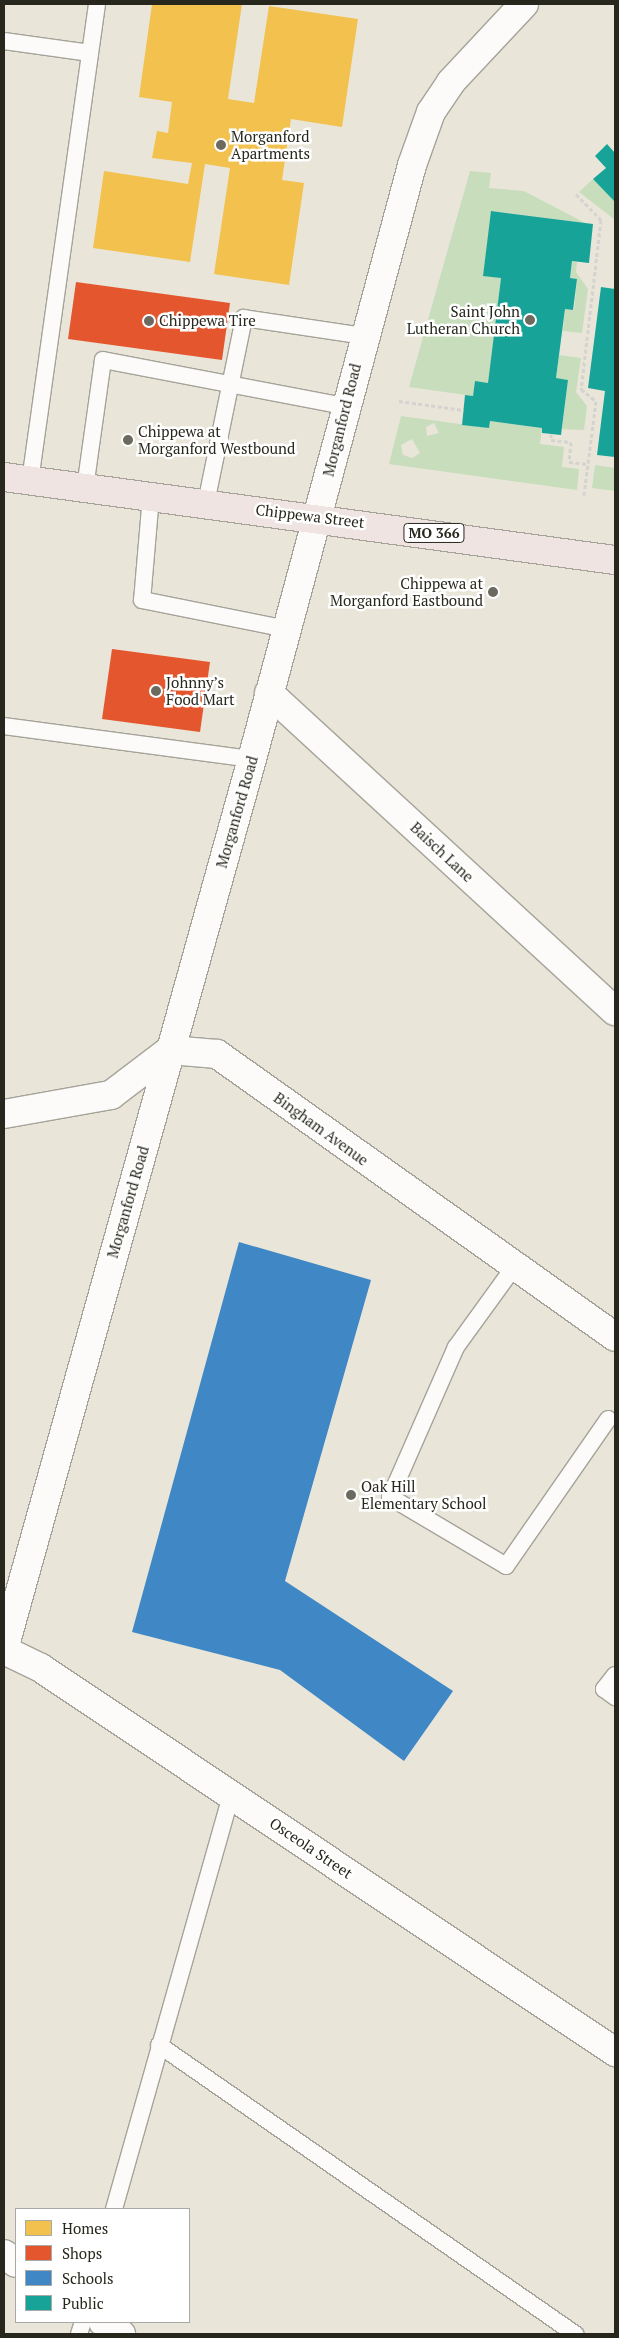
<!DOCTYPE html>
<meta charset="utf-8">
<style>
body{margin:0}
#map{position:relative;width:619px;height:2338px;overflow:hidden;background:#e9e6d9;font-family:"PT Serif",serif}
div>[style]{position:absolute}
[style*='--x']{left:calc(var(--x)*1px);top:calc(var(--y)*1px);width:calc(var(--w)*1px);rotate:calc(var(--a)*1deg)}
.green>*{inset:0;background:#c7ddbb}
.homes>*{inset:0;background:#f2c14e}
.shops>*{inset:0;background:#e4572e}
.schools>*{inset:0;background:#3f88c5}
.public>*{inset:0;background:#17a398}
.path>*{height:3px;margin-top:-1.5px;transform-origin:0;background:repeating-linear-gradient(90deg,#d4d3d0 0 4px,transparent 0 6.5px)}
.roads{filter:drop-shadow(1px 0 #a5a399) drop-shadow(-1px 0 #a5a399) drop-shadow(0 1px #a5a399) drop-shadow(0 -1px #a5a399)}
.service>*{height:16px;margin:-8px;padding:0 8px;transform-origin:8px;border-radius:8px;background:#fcfbf9}
.minor>*{height:28px;margin:-14px;padding:0 14px;transform-origin:14px;border-radius:14px;background:#fcfbf9}
.tertiary>*{height:28px;margin:-14px;padding:0 14px;transform-origin:14px;border-radius:14px;background:#fcfbf9}
.primary>*{height:28px;margin:-14px;padding:0 14px;transform-origin:14px;border-radius:14px;background:#efe4e2}
.dots>*{width:14px;height:14px;translate:-50% -50%;box-sizing:border-box;border:2px solid #fff;border-radius:50%}
span{translate:-50% -50%;white-space:nowrap;text-align:center;line-height:1.15;-webkit-text-stroke:5px #fff;paint-order:stroke}
.shield-label span{padding:1px 4px;background:#fff;border:1px solid;border-radius:4px;-webkit-text-stroke-width:0}
.shield-label{font-size:14px;color:#28271d;font-weight:700}
.poi-label{font-size:15px;color:#28271d}
.left{translate:0 -50%;text-align:left}
.right{translate:-100% -50%;text-align:right}
.street-label{font-size:15px;color:#28271d}
.frame{position:absolute;inset:0;border:5px solid #28271d;pointer-events:none}
.legend{position:absolute;left:15px;top:2208px;width:175px;height:115px;box-sizing:border-box;background:#fff;border:1px solid #a9a9a5;margin:0;padding:6px 9px;list-style:none;font-size:15px;color:#28271d}
.legend li{display:flex;align-items:center;gap:10px;height:25px}
.legend b{width:25px;border:1px solid #a9a9a5}
</style>
<div id="map">
<div class="green">
<div style="clip-path:polygon(470px 171px,491px 173px,489px 188px,524px 191px,585px 223px,492px 211px,483px 275px,501px 278px,488px 383px,475px 382px,473px 396px,409px 387px)"></div>
<div style="clip-path:polygon(593px 179px,615px 202px,614px 219px,579px 192px)"></div>
<div style="clip-path:polygon(572px 261px,577px 262px,576px 272px,588px 289px,582px 333px,563px 331px,565px 309px,574px 310px,577px 279px,570px 278px)"></div>
<div style="clip-path:polygon(559px 355px,581px 358px,576px 392px,587px 406px,584px 430px,562px 429px,568px 380px,556px 378px)"></div>
<div style="clip-path:polygon(evenodd,401px 416px,489px 428px,490px 421px,542px 428px,540px 444px,564px 447px,562px 467px,579px 469px,577px 490px,389px 464px,401px 416px,434px 423px,439px 433px,427px 436px,426px 427px,434px 423px,401px 416px,412px 439px,420px 453px,412px 458px,403px 455px,401px 445px,412px 439px)"></div>
<div style="clip-path:polygon(595px 465px,615px 468px,615px 491px,592px 488px)"></div>
</div>
<div class="homes">
<div style="clip-path:polygon(152px 4px,242px 4px,228px 99px,254px 103px,269px 6px,358px 19px,342px 127px,291px 119px,282px 180px,304px 183px,289px 285px,214px 274px,230px 168px,205px 164px,190px 262px,93px 248px,104px 171px,188px 184px,192px 163px,152px 158px,157px 131px,168px 133px,172px 102px,139px 97px)"></div>
</div>
<div class="shops">
<div style="clip-path:polygon(76px 282px,230px 303px,222px 360px,68px 339px)"></div>
<div style="clip-path:polygon(112px 649px,210px 662px,200px 732px,102px 719px)"></div>
</div>
<div class="schools">
<div style="clip-path:polygon(239px 1242px,371px 1280px,285px 1581px,453px 1691px,404px 1761px,280px 1670px,132px 1632px)"></div>
</div>
<div class="public">
<div style="clip-path:polygon(607px 144px,615px 153px,615px 202px,593px 179px,606px 168px,595px 156px)"></div>
<div style="clip-path:polygon(491px 211px,593px 224px,589px 263px,572px 261px,570px 278px,577px 279px,573px 310px,565px 309px,556px 378px,568px 380px,561px 435px,542px 433px,542px 428px,490px 421px,489px 428px,462px 425px,465px 395px,473px 396px,475px 381px,488px 383px,501px 278px,483px 276px)"></div>
<div style="clip-path:polygon(601px 287px,615px 289px,615px 457px,597px 455px,605px 391px,588px 388px)"></div>
</div>
<div class="path">
<div style="--x:576;--y:194;--w:36;--a:46"></div>
<div style="--x:601;--y:220;--w:170;--a:96.7"></div>
<div style="--x:581;--y:389;--w:19;--a:39"></div>
<div style="--x:596;--y:401;--w:95;--a:97.3"></div>
<div style="--x:399;--y:401;--w:65;--a:8"></div>
<div style="--x:551;--y:434;--w:6;--a:90"></div>
<div style="--x:551;--y:440;--w:20;--a:6"></div>
<div style="--x:571;--y:442;--w:20;--a:96"></div>
<div style="--x:569;--y:462;--w:19;--a:6"></div>
</div>
<div class="roads">
<div class="service">
<div style="--x:4;--y:41;--w:87;--a:7.9"></div>
<div style="--x:30;--y:481;--w:482;--a:-82"></div>
<div style="--x:85;--y:488;--w:129;--a:-82"></div>
<div style="--x:103;--y:360;--w:246;--a:10.8"></div>
<div style="--x:151;--y:496;--w:104;--a:94.9"></div>
<div style="--x:142;--y:600;--w:148;--a:11.3"></div>
<div style="--x:206;--y:503;--w:189;--a:-78.4"></div>
<div style="--x:244;--y:318;--w:121;--a:8.5"></div>
<div style="--x:4;--y:726;--w:250;--a:7.6"></div>
<div style="--x:514;--y:1267;--w:99;--a:125.9"></div>
<div style="--x:456;--y:1347;--w:164;--a:113.7"></div>
<div style="--x:390;--y:1497;--w:135;--a:30.7"></div>
<div style="--x:506;--y:1566;--w:179;--a:-55.2"></div>
<div style="--x:615;--y:1675;--w:18;--a:128"></div>
<div style="--x:604;--y:1689;--w:14;--a:36"></div>
<div style="--x:159;--y:2045;--w:507;--a:34.79"></div>
<div style="--x:114;--y:2209;--w:430;--a:-74.2"></div>
<div style="--x:79;--y:2334;--w:13;--a:-72"></div>
</div>
<div class="minor">
<div style="--x:269;--y:693;--w:470;--a:42.6"></div>
<div style="--x:4;--y:1114;--w:109;--a:-10.1"></div>
<div style="--x:111;--y:1095;--w:74;--a:-37.3"></div>
<div style="--x:170;--y:1050;--w:47;--a:4.9"></div>
<div style="--x:217;--y:1054;--w:488;--a:35.4"></div>
<div style="--x:4;--y:1650;--w:41;--a:25.9"></div>
<div style="--x:41;--y:1668;--w:691;--a:33.78"></div>
<div style="--x:4;--y:2254;--w:15;--a:37"></div>
<div style="--x:103;--y:2322;--w:22;--a:34"></div>
</div>
<div class="tertiary">
<div style="--x:4;--y:1649;--w:924;--a:-74.43"></div>
<div style="--x:252;--y:759;--w:615;--a:-74.92"></div>
<div style="--x:412;--y:165;--w:56;--a:-70.3"></div>
<div style="--x:431;--y:112;--w:36;--a:-56"></div>
<div style="--x:451;--y:82;--w:107;--a:-46.9"></div>
</div>
<div class="primary">
<div style="--x:4;--y:477;--w:617;--a:7.74"></div>
</div>
</div>
<div class="dots">
<div style="left:221px;top:145px;background:#6c6a5f"></div>
<div style="left:530px;top:320px;background:#6c6a5f"></div>
<div style="left:149px;top:321px;background:#6c6a5f"></div>
<div style="left:128px;top:440px;background:#6c6a5f"></div>
<div style="left:493px;top:592px;background:#6c6a5f"></div>
<div style="left:156px;top:691px;background:#6c6a5f"></div>
<div style="left:351px;top:1495px;background:#6c6a5f"></div>
</div>
<div class="shield-label">
<span style="left:434px;top:533px">MO 366</span>
</div>
<div class="poi-label">
<span class="left" style="left:231px;top:145px">Morganford<br>Apartments</span>
<span class="right" style="left:520px;top:320px">Saint John<br>Lutheran Church</span>
<span class="left" style="left:159px;top:321px">Chippewa Tire</span>
<span class="left" style="left:138px;top:440px">Chippewa at<br>Morganford Westbound</span>
<span class="right" style="left:483px;top:592px">Chippewa at<br>Morganford Eastbound</span>
<span class="left" style="left:166px;top:691px">Johnny’s<br>Food Mart</span>
<span class="left" style="left:361px;top:1495px">Oak Hill<br>Elementary School</span>
</div>
<div class="street-label">
<span style="left:342px;top:420px;rotate:-76deg">Morganford Road</span>
<span style="left:310px;top:516px;rotate:7deg">Chippewa Street</span>
<span style="left:237px;top:812px;rotate:-74deg">Morganford Road</span>
<span style="left:442px;top:852px;rotate:43deg">Baisch Lane</span>
<span style="left:321px;top:1129px;rotate:36deg">Bingham Avenue</span>
<span style="left:128px;top:1202px;rotate:-74deg">Morganford Road</span>
<span style="left:311px;top:1848px;rotate:34deg">Osceola Street</span>
</div>
<div class="frame"></div>
<ul class="legend">
<li><b style="height:14px;background:#f2c14e"></b>Homes</li>
<li><b style="height:14px;background:#e4572e"></b>Shops</li>
<li><b style="height:14px;background:#3f88c5"></b>Schools</li>
<li><b style="height:14px;background:#17a398"></b>Public</li>
</ul>
</div>
